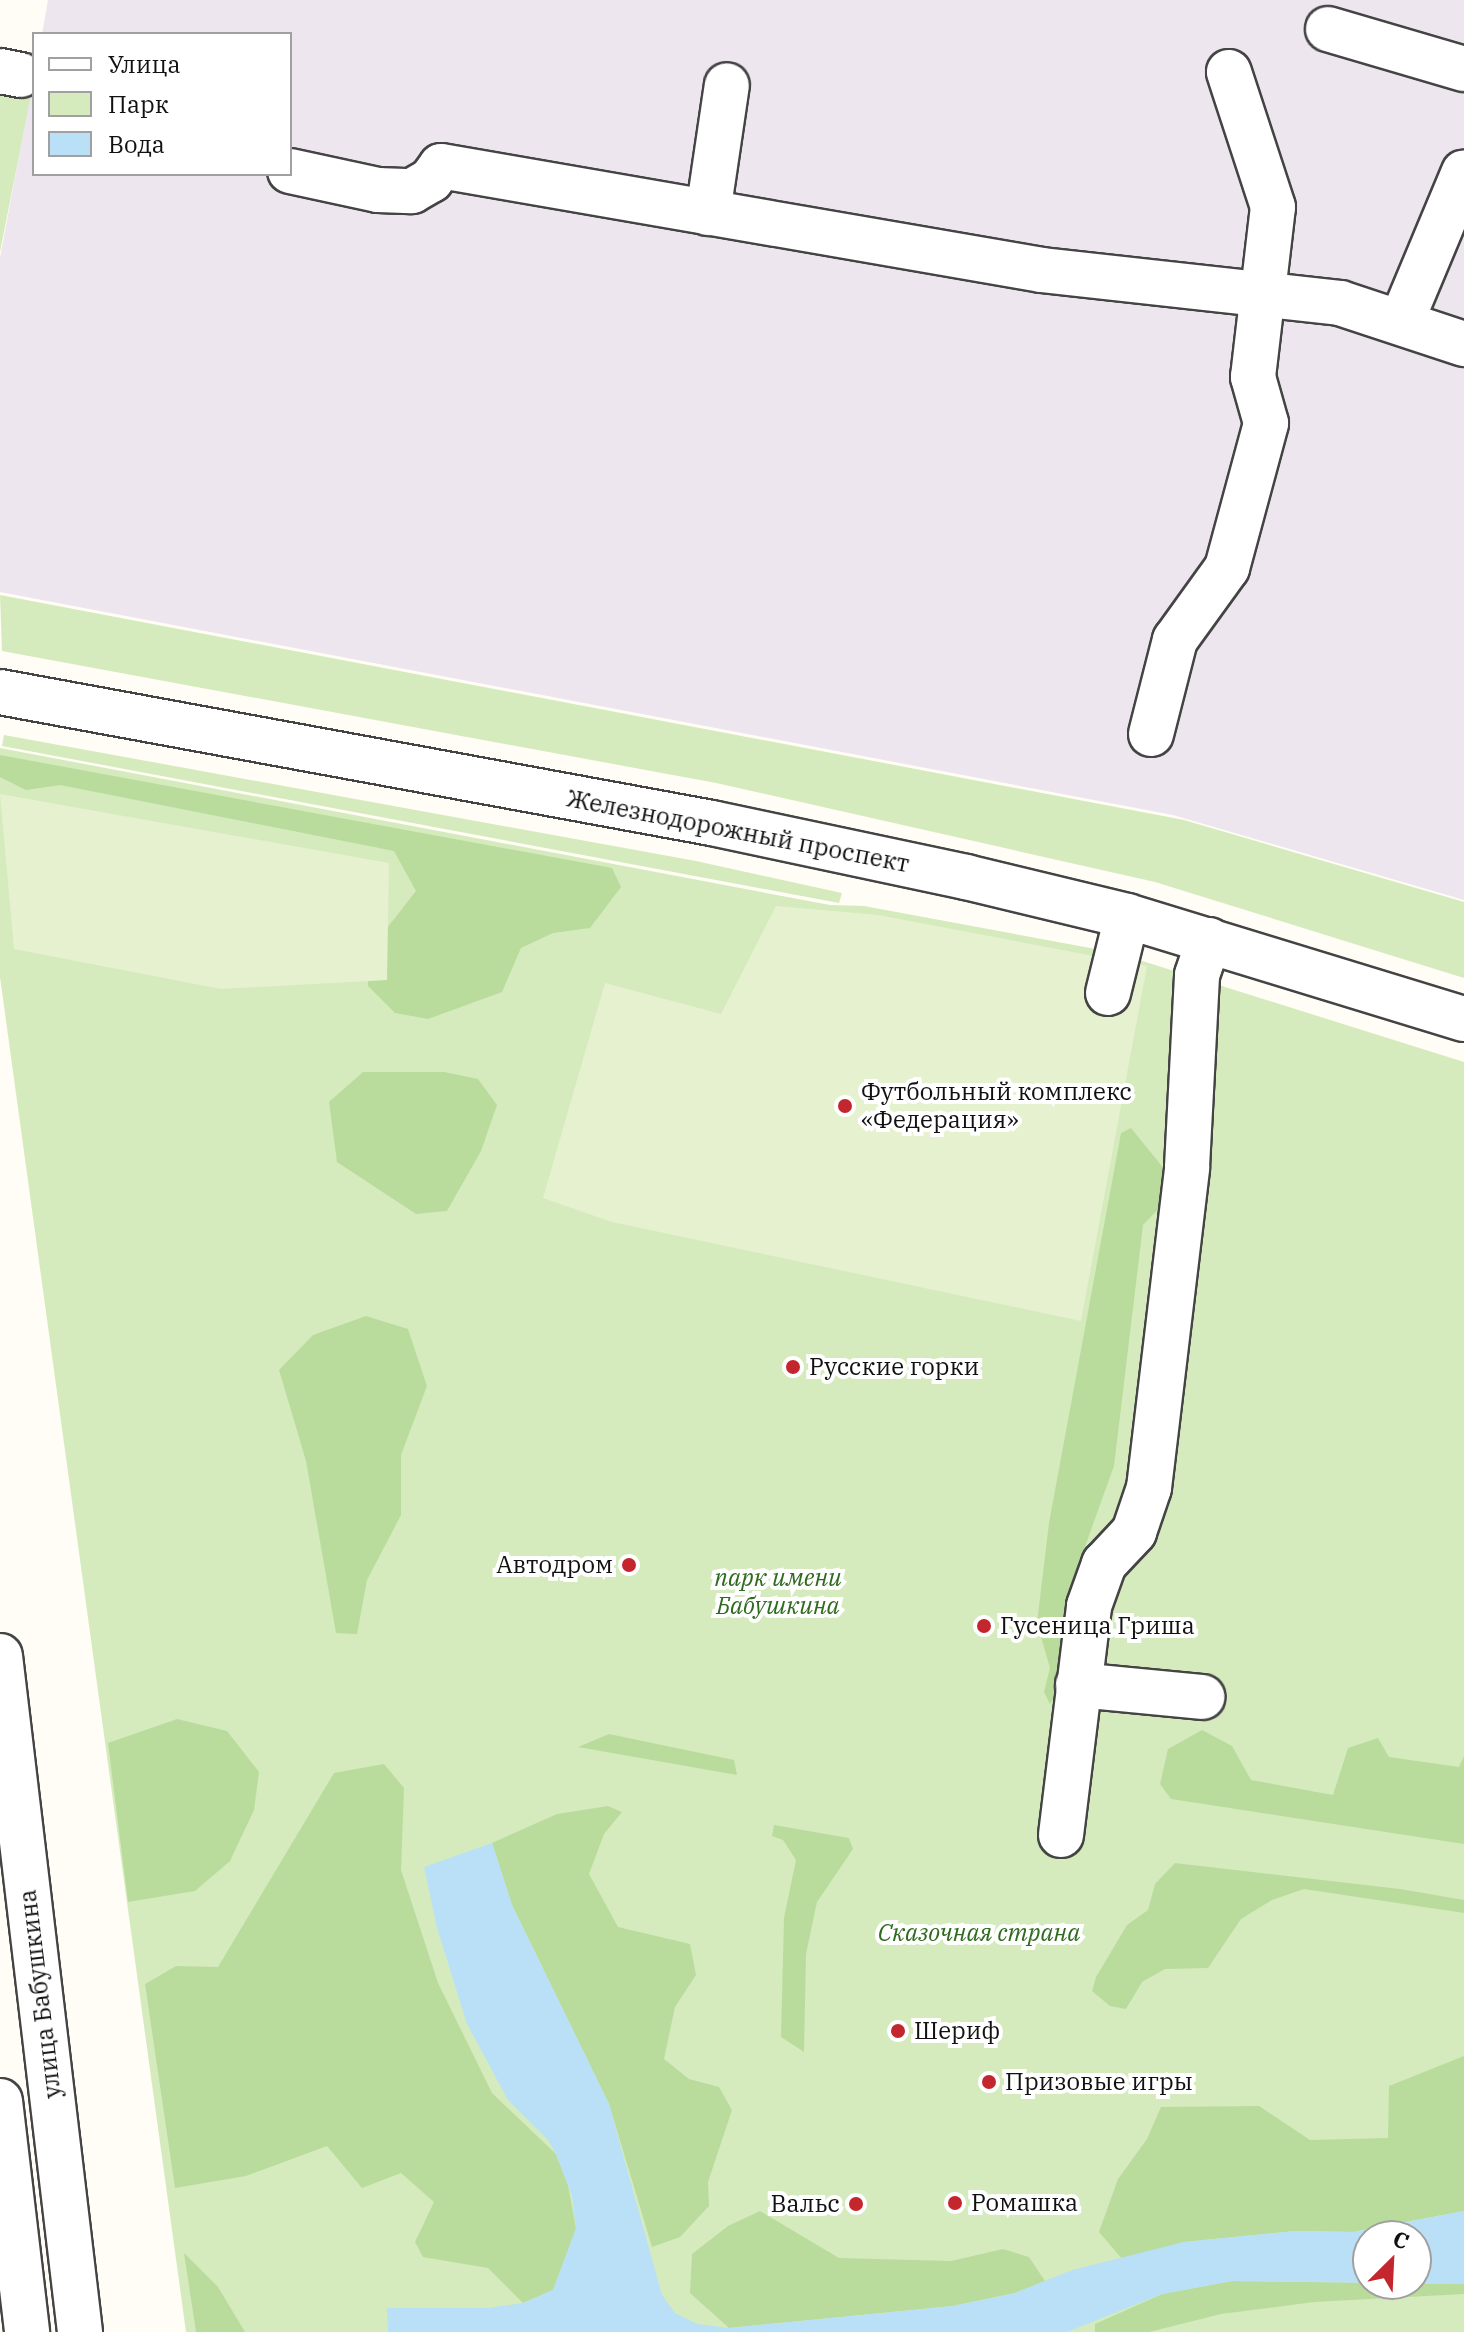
<!DOCTYPE html>
<meta charset="utf-8">
<style>
body{margin:0}
#map{position:relative;width:1464px;height:2332px;overflow:hidden;background:#fffdf5;font-family:"IBM Plex Serif",serif}
div>[style]{position:absolute}
[style*='--x']{left:calc(var(--x)*1px);top:calc(var(--y)*1px);width:calc(var(--w)*1px);rotate:calc(var(--a)*1deg)}
.industrial>*{inset:0;background:#eee6ef}
.green>*{inset:0;background:#d5ebbd}
.forest>*{inset:0;background:#b9dc9c}
.pitch>*{inset:0;background:#e6f2cf}
.water>*{inset:0;background:#b9e0f7}
.roads{filter:drop-shadow(2px 0 #444) drop-shadow(-2px 0 #444) drop-shadow(0 2px #444) drop-shadow(0 -2px #444)}
.minor>*{height:44px;margin:-22px;padding:0 22px;transform-origin:22px;border-radius:22px;background:#fff}
.dots>*{width:22px;height:22px;translate:-50% -50%;box-sizing:border-box;border:4px solid #fff;border-radius:50%}
span{translate:-50% -50%;white-space:nowrap;text-align:center;line-height:1.15;-webkit-text-stroke:8px #fff;paint-order:stroke}
.street-label{font-size:24px;color:#111}
.poi-label{font-size:24px;color:#111}
.left{translate:0 -50%;text-align:left}
.right{translate:-100% -50%;text-align:right}
.park-label{font-size:24px;color:#2f6b1f;font-style:italic}
.legend{position:absolute;left:32px;top:32px;width:260px;height:144px;box-sizing:border-box;background:#fff;border:2px solid #a0a0a0;margin:0;padding:10px 14px;list-style:none;font-size:24px;color:#111}
.legend li{display:flex;align-items:center;gap:16px;height:40px}
.legend b{width:40px;border:2px solid #a0a0a0}
.north{position:absolute;left:1352px;top:2220px;width:80px;height:80px;box-sizing:border-box;background:#fff;border:2px solid #a0a0a0;border-radius:50%;rotate:24deg;font-size:22px;font-weight:700;line-height:32px;text-align:center;color:#111}
.north::after{content:'';display:block;margin:auto;width:28px;height:36px;background:#c4262e;clip-path:polygon(50% 0,100% 100%,50% 72%,0 100%)}
</style>
<div id="map">
<div class="industrial">
<div style="clip-path:polygon(48px 0,1464px 0,1464px 900px,1173px 815px,0 592px,0 258px,34px 75px,34px 174px,290px 174px,290px 34px,42px 34px)"></div>
</div>
<div class="green">
<div style="clip-path:polygon(0 85px,32px 90px,0 252px)"></div>
<div style="clip-path:polygon(0 595px,1184px 820px,1464px 902px,1464px 978px,1155px 882px,716px 783px,2px 651px)"></div>
<div style="clip-path:polygon(4px 735px,696px 861px,842px 893px,839px 903px,2px 746px)"></div>
<div style="clip-path:polygon(evenodd,0 748px,830px 905px,864px 906px,1117px 953px,1464px 1062px,1464px 2332px,186px 2332px,0 977px,0 748px,1368px 2236px,1416px 2236px,1416px 2284px,1368px 2284px,1368px 2236px)"></div>
</div>
<div class="forest">
<div style="clip-path:polygon(0 755px,612px 868px,621px 887px,590px 928px,553px 933px,521px 948px,502px 992px,428px 1019px,395px 1013px,368px 986px,369px 951px,416px 891px,394px 851px,60px 785px,26px 790px,0 777px)"></div>
<div style="clip-path:polygon(363px 1072px,444px 1072px,478px 1079px,497px 1105px,481px 1151px,447px 1211px,416px 1214px,337px 1162px,329px 1102px)"></div>
<div style="clip-path:polygon(1131px 1128px,1165px 1170px,1167px 1200px,1143px 1225px,1114px 1466px,1074px 1577px,1064px 1685px,1050px 1704px,1044px 1692px,1050px 1668px,1037px 1623px,1049px 1523px,1121px 1133px)"></div>
<div style="clip-path:polygon(366px 1316px,408px 1329px,427px 1386px,401px 1455px,401px 1515px,367px 1580px,357px 1634px,336px 1633px,306px 1461px,279px 1370px,313px 1335px)"></div>
<div style="clip-path:polygon(177px 1719px,227px 1731px,259px 1772px,254px 1810px,230px 1861px,195px 1891px,128px 1902px,108px 1743px)"></div>
<div style="clip-path:polygon(1202px 1730px,1232px 1746px,1251px 1780px,1333px 1795px,1348px 1748px,1378px 1738px,1389px 1757px,1459px 1767px,1464px 1756px,1464px 1844px,1171px 1799px,1160px 1784px,1168px 1749px)"></div>
<div style="clip-path:polygon(609px 1734px,734px 1760px,737px 1775px,578px 1747px)"></div>
<div style="clip-path:polygon(384px 1764px,404px 1788px,401px 1870px,438px 1983px,492px 2093px,556px 2154px,568px 2185px,576px 2228px,567px 2262px,553px 2290px,523px 2303px,488px 2268px,423px 2257px,415px 2242px,434px 2202px,401px 2173px,362px 2188px,327px 2146px,246px 2176px,175px 2188px,145px 1984px,176px 1966px,218px 1967px,334px 1773px)"></div>
<div style="clip-path:polygon(608px 1806px,622px 1812px,604px 1834px,589px 1874px,618px 1927px,690px 1944px,696px 1975px,675px 2007px,664px 2059px,689px 2079px,719px 2087px,732px 2110px,708px 2182px,709px 2206px,680px 2237px,652px 2247px,609px 2104px,512px 1905px,492px 1843px,557px 1814px)"></div>
<div style="clip-path:polygon(774px 1825px,849px 1838px,853px 1849px,817px 1902px,806px 1954px,804px 2052px,781px 2037px,784px 1918px,796px 1860px,783px 1840px,772px 1836px)"></div>
<div style="clip-path:polygon(1175px 1863px,1400px 1889px,1464px 1900px,1464px 1913px,1304px 1889px,1272px 1900px,1241px 1919px,1208px 1968px,1165px 1969px,1142px 1982px,1126px 2009px,1110px 2006px,1092px 1991px,1096px 1977px,1127px 1925px,1148px 1910px,1155px 1884px)"></div>
<div style="clip-path:polygon(1464px 2056px,1464px 2211px,1353px 2232px,1296px 2231px,1184px 2242px,1123px 2260px,1099px 2232px,1118px 2179px,1147px 2139px,1161px 2107px,1259px 2106px,1310px 2140px,1388px 2138px,1389px 2086px)"></div>
<div style="clip-path:polygon(760px 2211px,839px 2258px,951px 2261px,1003px 2249px,1029px 2257px,1045px 2281px,1015px 2293px,953px 2306px,729px 2328px,690px 2293px,692px 2254px,728px 2226px)"></div>
<div style="clip-path:polygon(184px 2253px,218px 2287px,245px 2332px,196px 2332px)"></div>
<div style="clip-path:polygon(1232px 2281px,1464px 2284px,1464px 2294px,1314px 2302px,1221px 2314px,1149px 2332px,1095px 2332px,1095px 2324px,1162px 2294px)"></div>
</div>
<div class="pitch">
<div style="clip-path:polygon(0 794px,389px 863px,387px 980px,221px 989px,14px 949px)"></div>
<div style="clip-path:polygon(776px 906px,878px 915px,1147px 966px,1081px 1321px,612px 1222px,543px 1198px,605px 983px,721px 1014px)"></div>
</div>
<div class="water">
<div style="clip-path:polygon(evenodd,492px 1843px,512px 1905px,609px 2104px,662px 2295px,675px 2313px,697px 2324px,729px 2328px,953px 2306px,1015px 2293px,1072px 2270px,1184px 2242px,1296px 2231px,1353px 2232px,1464px 2211px,1464px 2284px,1232px 2281px,1162px 2294px,1067px 2332px,388px 2332px,387px 2308px,488px 2308px,523px 2303px,553px 2290px,576px 2228px,572px 2196px,556px 2154px,548px 2140px,508px 2100px,467px 2024px,437px 1928px,424px 1867px,492px 1843px,1368px 2236px,1416px 2236px,1416px 2284px,1368px 2284px,1368px 2236px)"></div>
</div>
<div class="roads">
<div class="minor">
<div style="--x:1328;--y:29;--w:142;--a:16.4"></div>
<div style="--x:0;--y:71;--w:21;--a:11"></div>
<div style="--x:290;--y:171;--w:90;--a:12.2"></div>
<div style="--x:378;--y:190;--w:34;--a:2"></div>
<div style="--x:412;--y:191;--w:22;--a:-30"></div>
<div style="--x:431;--y:180;--w:17;--a:-54"></div>
<div style="--x:441;--y:166;--w:610;--a:9.82"></div>
<div style="--x:1042;--y:270;--w:300;--a:6.3"></div>
<div style="--x:1340;--y:303;--w:131;--a:18.3"></div>
<div style="--x:708;--y:213;--w:129;--a:-81.6"></div>
<div style="--x:1402;--y:320;--w:160;--a:-67.3"></div>
<div style="--x:0;--y:692;--w:724;--a:10.43"></div>
<div style="--x:712;--y:823;--w:260;--a:12"></div>
<div style="--x:966;--y:877;--w:166;--a:13.6"></div>
<div style="--x:1127;--y:916;--w:352;--a:17"></div>
<div style="--x:1151;--y:734;--w:97;--a:-75.7"></div>
<div style="--x:1175;--y:640;--w:89;--a:-54.2"></div>
<div style="--x:1227;--y:568;--w:150;--a:-74.9"></div>
<div style="--x:1266;--y:423;--w:48;--a:-105.8"></div>
<div style="--x:1253;--y:377;--w:171;--a:-83.3"></div>
<div style="--x:1273;--y:207;--w:142;--a:-108.1"></div>
<div style="--x:1108;--y:993;--w:79;--a:-76.1"></div>
<div style="--x:0;--y:1656;--w:681;--a:83.25"></div>
<div style="--x:1078;--y:1685;--w:125;--a:5.5"></div>
<div style="--x:1061;--y:1835;--w:231;--a:-83"></div>
<div style="--x:1089;--y:1606;--w:45;--a:-70.3"></div>
<div style="--x:1104;--y:1564;--w:44;--a:-46.8"></div>
<div style="--x:1134;--y:1532;--w:46;--a:-71.2"></div>
<div style="--x:1149;--y:1488;--w:323;--a:-83.2"></div>
<div style="--x:1187;--y:1167;--w:192;--a:-87"></div>
<div style="--x:1197;--y:975;--w:37;--a:-71"></div>
<div style="--x:0;--y:2101;--w:233;--a:83.3"></div>
</div>
</div>
<div class="dots">
<div style="left:845px;top:1106px;background:#c4262e"></div>
<div style="left:793px;top:1367px;background:#c4262e"></div>
<div style="left:629px;top:1565px;background:#c4262e"></div>
<div style="left:984px;top:1626px;background:#c4262e"></div>
<div style="left:898px;top:2031px;background:#c4262e"></div>
<div style="left:989px;top:2082px;background:#c4262e"></div>
<div style="left:955px;top:2203px;background:#c4262e"></div>
<div style="left:856px;top:2204px;background:#c4262e"></div>
</div>
<div class="street-label">
<span style="left:738px;top:831px;rotate:11deg">Железнодорожный проспект</span>
<span style="left:40px;top:1994px;rotate:-97deg">улица Бабушкина</span>
</div>
<div class="poi-label">
<span class="left" style="left:861px;top:1106px">Футбольный комплекс<br>«Федерация»</span>
<span class="left" style="left:809px;top:1367px">Русские горки</span>
<span class="right" style="left:613px;top:1565px">Автодром</span>
<span class="left" style="left:1000px;top:1626px">Гусеница Гриша</span>
<span class="left" style="left:914px;top:2031px">Шериф</span>
<span class="left" style="left:1005px;top:2082px">Призовые игры</span>
<span class="left" style="left:971px;top:2203px">Ромашка</span>
<span class="right" style="left:840px;top:2204px">Вальс</span>
</div>
<div class="park-label">
<span style="left:778px;top:1592px">парк имени<br>Бабушкина</span>
<span style="left:979px;top:1933px">Сказочная страна</span>
</div>
<ul class="legend">
<li><b style="height:10px;background:#fff"></b>Улица</li>
<li><b style="height:22px;background:#d5ebbd"></b>Парк</li>
<li><b style="height:22px;background:#b9e0f7"></b>Вода</li>
</ul>
<div class="north">С</div>
</div>
